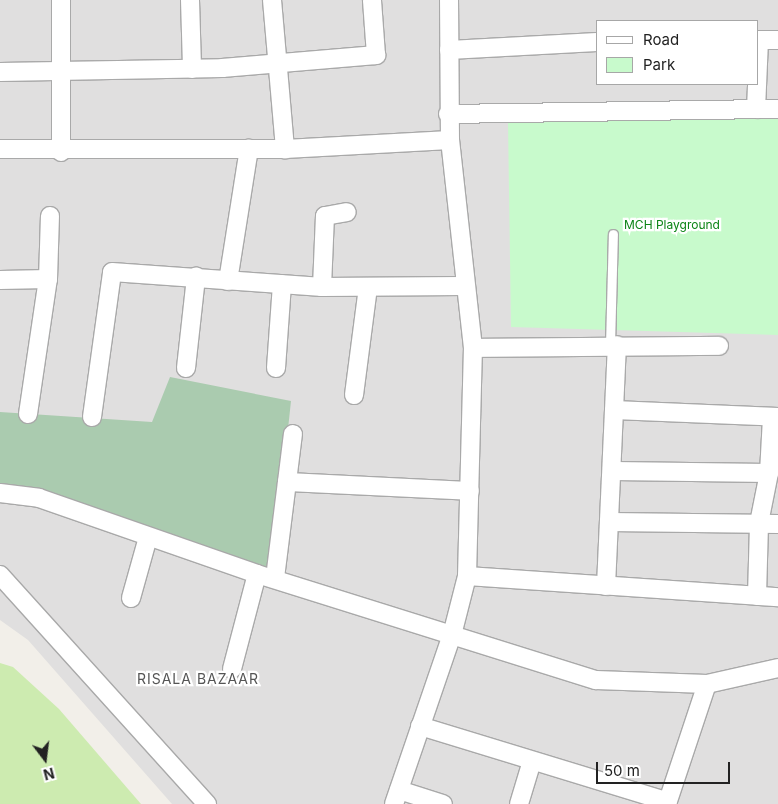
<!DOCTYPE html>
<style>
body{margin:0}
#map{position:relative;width:778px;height:804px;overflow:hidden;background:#f2efe9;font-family:Inter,sans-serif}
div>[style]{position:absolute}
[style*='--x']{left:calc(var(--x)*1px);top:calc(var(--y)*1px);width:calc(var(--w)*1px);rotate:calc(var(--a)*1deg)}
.residential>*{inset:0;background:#e0dfdf}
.grass>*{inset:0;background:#cdebb0}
.cemetery>*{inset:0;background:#aacbaf}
.park>*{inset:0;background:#c8facc}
.roads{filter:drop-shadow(1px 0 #a9a9a9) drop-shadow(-1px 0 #a9a9a9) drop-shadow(0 1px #a9a9a9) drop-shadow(0 -1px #a9a9a9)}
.lane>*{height:9px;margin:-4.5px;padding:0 4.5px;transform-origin:4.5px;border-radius:4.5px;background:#fff}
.street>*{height:18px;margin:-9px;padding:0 9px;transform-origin:9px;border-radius:9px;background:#fff}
span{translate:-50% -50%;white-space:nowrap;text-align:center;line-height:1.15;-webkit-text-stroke:4.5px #fff;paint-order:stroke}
.park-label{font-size:12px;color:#0c8416}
.neighbourhood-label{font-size:14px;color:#555;letter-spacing:1px}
.legend{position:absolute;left:596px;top:20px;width:162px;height:65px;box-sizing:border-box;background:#fff;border:1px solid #a7a7a7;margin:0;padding:6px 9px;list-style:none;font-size:15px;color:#222}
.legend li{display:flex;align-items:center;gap:10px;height:25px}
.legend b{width:25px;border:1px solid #a7a7a7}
.north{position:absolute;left:20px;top:734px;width:50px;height:50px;-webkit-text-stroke:4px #fff;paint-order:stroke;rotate:165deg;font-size:14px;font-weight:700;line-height:20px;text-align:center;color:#222}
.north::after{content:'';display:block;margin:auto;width:18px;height:22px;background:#222;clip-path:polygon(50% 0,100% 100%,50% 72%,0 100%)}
.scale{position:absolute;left:596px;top:762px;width:134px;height:22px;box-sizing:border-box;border:2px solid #222;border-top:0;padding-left:6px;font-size:15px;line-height:18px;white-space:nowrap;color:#222;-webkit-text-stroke:4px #fff;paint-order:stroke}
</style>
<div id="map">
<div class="residential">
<div style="clip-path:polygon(evenodd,0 0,778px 0,778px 804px,172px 804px,28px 640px,0 620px,0 0,597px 21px,757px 21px,757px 84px,597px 84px,597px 21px)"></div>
</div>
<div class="grass">
<div style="clip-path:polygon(0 663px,13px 667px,59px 709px,141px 804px,0 804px)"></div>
</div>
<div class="cemetery">
<div style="clip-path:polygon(170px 377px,291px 401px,272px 578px,0 485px,0 412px,152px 422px)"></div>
</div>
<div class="park">
<div style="clip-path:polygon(778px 117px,778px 335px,511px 327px,508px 123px)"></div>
</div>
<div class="roads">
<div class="lane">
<div style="--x:610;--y:345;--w:111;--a:-88.5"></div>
</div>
<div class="street">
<div style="--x:61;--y:0;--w:152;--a:90"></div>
<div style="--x:190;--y:0;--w:69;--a:88.3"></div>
<div style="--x:272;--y:0;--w:150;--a:85"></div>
<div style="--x:757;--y:40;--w:21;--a:0"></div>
<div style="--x:449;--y:50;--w:148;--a:-3.1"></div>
<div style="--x:0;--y:72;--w:222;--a:-1"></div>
<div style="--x:222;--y:68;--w:155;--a:-4.8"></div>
<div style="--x:376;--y:55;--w:55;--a:-94.2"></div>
<div style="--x:756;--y:109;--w:69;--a:-87.5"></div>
<div style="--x:448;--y:114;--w:330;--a:-0.9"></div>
<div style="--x:0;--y:149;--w:285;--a:0"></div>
<div style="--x:285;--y:149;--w:165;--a:-3.1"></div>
<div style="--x:0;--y:280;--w:48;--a:-1.2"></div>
<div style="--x:228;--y:281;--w:134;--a:-81"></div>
<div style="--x:322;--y:287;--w:71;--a:-87.6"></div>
<div style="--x:325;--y:216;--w:22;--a:-10"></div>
<div style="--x:473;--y:348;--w:246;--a:-0.5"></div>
<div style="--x:186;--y:368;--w:92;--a:-83.7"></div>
<div style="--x:276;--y:368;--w:84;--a:-85.9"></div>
<div style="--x:354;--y:395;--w:109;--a:-82.6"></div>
<div style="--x:614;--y:410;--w:164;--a:2.4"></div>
<div style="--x:28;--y:414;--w:136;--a:-81.6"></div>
<div style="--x:48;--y:279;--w:63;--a:-88.2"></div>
<div style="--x:92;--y:417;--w:146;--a:-82.1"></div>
<div style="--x:112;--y:272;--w:211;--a:4.1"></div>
<div style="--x:322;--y:287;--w:140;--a:-0.4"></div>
<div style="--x:613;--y:471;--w:156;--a:0.7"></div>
<div style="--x:287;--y:482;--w:183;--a:2.8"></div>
<div style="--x:0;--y:493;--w:39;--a:7"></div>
<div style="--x:39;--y:498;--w:231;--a:19.2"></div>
<div style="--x:257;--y:574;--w:355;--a:17.4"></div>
<div style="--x:596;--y:680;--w:111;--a:2.1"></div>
<div style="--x:707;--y:684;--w:73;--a:-12.7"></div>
<div style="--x:609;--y:522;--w:169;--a:0.7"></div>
<div style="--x:0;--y:575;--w:309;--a:47.9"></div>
<div style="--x:467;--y:576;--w:312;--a:3.9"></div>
<div style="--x:275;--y:578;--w:145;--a:-82.9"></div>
<div style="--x:606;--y:586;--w:241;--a:-87.4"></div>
<div style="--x:757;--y:596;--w:73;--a:-88.4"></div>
<div style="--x:759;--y:523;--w:51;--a:-78.7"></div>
<div style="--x:769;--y:473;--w:56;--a:-86.9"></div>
<div style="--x:131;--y:598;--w:63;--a:-74.4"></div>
<div style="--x:232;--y:669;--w:98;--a:-75.3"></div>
<div style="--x:420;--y:726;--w:259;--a:17"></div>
<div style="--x:399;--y:790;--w:46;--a:17.7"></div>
<div style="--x:394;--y:804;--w:179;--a:-71.1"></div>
<div style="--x:452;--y:635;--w:61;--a:-75.7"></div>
<div style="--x:467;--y:576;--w:228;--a:-88.5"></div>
<div style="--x:473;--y:348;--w:209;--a:-96.3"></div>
<div style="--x:450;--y:140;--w:140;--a:-90.4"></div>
<div style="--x:519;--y:804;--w:45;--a:-73.2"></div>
<div style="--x:667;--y:804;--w:126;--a:-71.6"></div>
</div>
</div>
<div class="park-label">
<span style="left:672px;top:225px">MCH Playground</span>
</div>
<div class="neighbourhood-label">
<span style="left:198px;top:679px">RISALA BAZAAR</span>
</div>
<ul class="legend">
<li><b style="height:6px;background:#fff"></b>Road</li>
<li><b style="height:14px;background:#c8facc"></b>Park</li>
</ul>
<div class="north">N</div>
<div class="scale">50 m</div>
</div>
